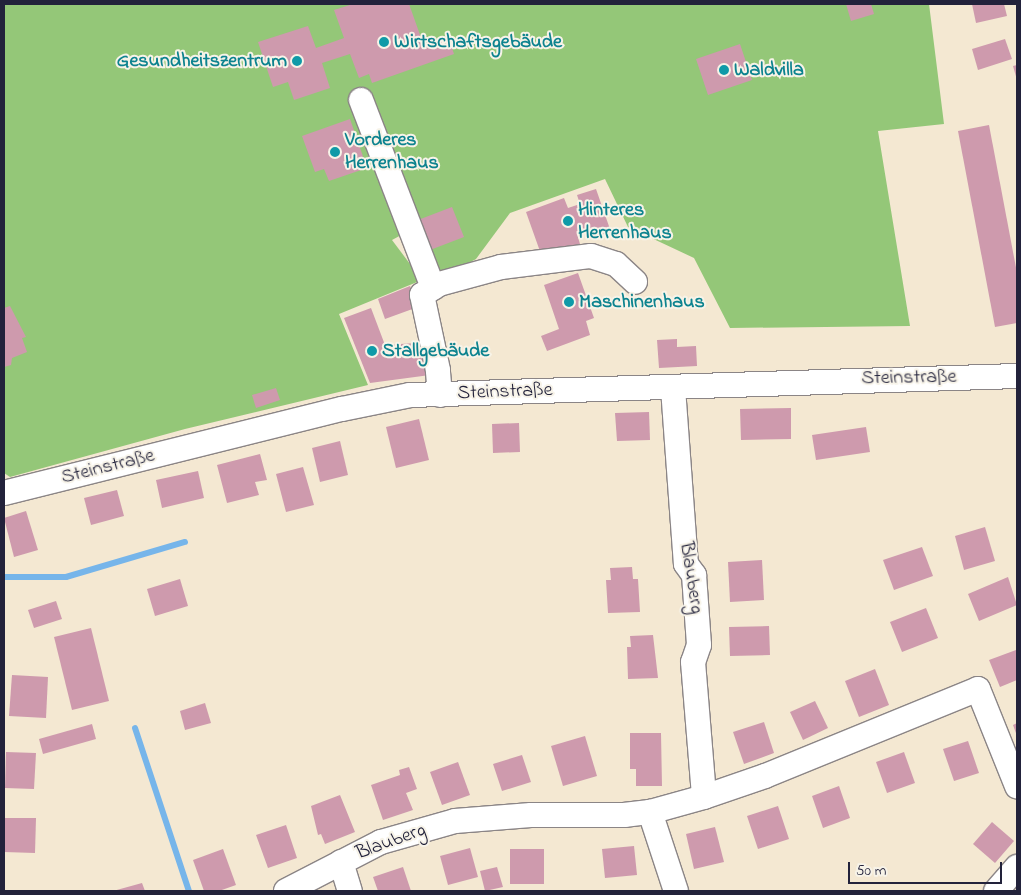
<!DOCTYPE html>
<meta charset="utf-8">
<style>
body{margin:0}
#map{position:relative;width:1021px;height:895px;overflow:hidden;background:#f4e8d2;font-family:"Indie Flower",sans-serif}
div>[style]{position:absolute}
[style*='--x']{left:calc(var(--x)*1px);top:calc(var(--y)*1px);width:calc(var(--w)*1px);rotate:calc(var(--a)*1deg)}
.green>*{inset:0;background:#94c778}
.stream>*{height:6px;margin:-3px;padding:0 3px;transform-origin:3px;border-radius:3px;background:#76b5ea}
.building>*{inset:0;background:#ce9aad}
.roads{filter:drop-shadow(1px 0 #8b8586) drop-shadow(-1px 0 #8b8586) drop-shadow(0 1px #8b8586) drop-shadow(0 -1px #8b8586)}
.minor>*{height:24px;margin:-12px;padding:0 12px;transform-origin:12px;border-radius:12px;background:#fff}
.dots>*{width:14px;height:14px;translate:-50% -50%;box-sizing:border-box;border:2px solid #f7f3e8;border-radius:50%}
span{translate:-50% -50%;white-space:nowrap;text-align:center;line-height:1.15;-webkit-text-stroke:4px #f7f3e8;paint-order:stroke}
.culture-label{font-size:20px;color:#0d838f;font-weight:700}
.left{translate:0 -50%;text-align:left}
.right{translate:-100% -50%;text-align:right}
.street-label{font-size:20px;color:#22223b}
.frame{position:absolute;inset:0;border:5px solid #22223b;pointer-events:none}
.scale{position:absolute;left:848px;top:862px;width:154px;height:22px;box-sizing:border-box;border:2px solid #22223b;border-top:0;padding-left:6px;font-size:15px;line-height:18px;white-space:nowrap;color:#22223b;-webkit-text-stroke:4px #f7f3e8;paint-order:stroke}
</style>
<div id="map">
<div class="green">
<div style="clip-path:polygon(4px 4px,929px 4px,944px 124px,878px 131px,910px 326px,730px 328px,694px 258px,628px 227px,605px 179px,510px 213px,476px 259px,443px 277px,416px 227px,392px 240px,422px 280px,339px 314px,368px 385px,185px 429px,10px 477px,4px 473px)"></div>
</div>
<div class="stream">
<div style="--x:4;--y:577;--w:62;--a:0"></div>
<div style="--x:66;--y:577;--w:124;--a:-16.4"></div>
<div style="--x:135;--y:728;--w:172;--a:71.7"></div>
</div>
<div class="building">
<div style="clip-path:polygon(353px 4px,409px 4px,424px 46px,448px 37px,454px 54px,372px 83px,369px 74px,359px 78px,350px 54px,322px 63px,330px 88px,294px 100px,288px 82px,273px 87px,258px 42px,308px 26px,316px 48px,344px 38px,334px 10px)"></div>
<div style="clip-path:polygon(846px 4px,871px 4px,874px 14px,851px 21px)"></div>
<div style="clip-path:polygon(972px 4px,1004px 4px,1007px 16px,976px 23px)"></div>
<div style="clip-path:polygon(1005px 39px,1012px 59px,978px 70px,972px 49px)"></div>
<div style="clip-path:polygon(740px 44px,752px 80px,708px 95px,696px 59px)"></div>
<div style="clip-path:polygon(1017px 65px,1017px 80px,1013px 66px)"></div>
<div style="clip-path:polygon(350px 119px,367px 168px,329px 181px,324px 169px,315px 172px,302px 136px)"></div>
<div style="clip-path:polygon(989px 125px,1017px 273px,1017px 323px,995px 327px,958px 131px)"></div>
<div style="clip-path:polygon(596px 189px,611px 232px,592px 238px,589px 230px,577px 234px,580px 244px,542px 257px,526px 212px,564px 198px,568px 208px,580px 204px,577px 195px)"></div>
<div style="clip-path:polygon(452px 207px,464px 237px,430px 250px,418px 220px)"></div>
<div style="clip-path:polygon(578px 273px,594px 318px,586px 321px,590px 335px,547px 351px,541px 336px,559px 329px,544px 285px)"></div>
<div style="clip-path:polygon(410px 286px,418px 307px,385px 319px,378px 299px)"></div>
<div style="clip-path:polygon(10px 306px,26px 337px,22px 338px,27px 352px,12px 358px,11px 365px,4px 367px,4px 308px)"></div>
<div style="clip-path:polygon(371px 308px,385px 345px,416px 343px,417px 354px,427px 354px,430px 375px,370px 383px,344px 318px)"></div>
<div style="clip-path:polygon(677px 339px,677px 347px,696px 346px,697px 366px,659px 368px,657px 340px)"></div>
<div style="clip-path:polygon(276px 388px,280px 400px,256px 408px,252px 395px)"></div>
<div style="clip-path:polygon(791px 408px,791px 439px,741px 440px,740px 409px)"></div>
<div style="clip-path:polygon(649px 412px,650px 440px,617px 441px,615px 413px)"></div>
<div style="clip-path:polygon(419px 419px,429px 460px,396px 468px,386px 427px)"></div>
<div style="clip-path:polygon(519px 423px,520px 452px,493px 453px,492px 424px)"></div>
<div style="clip-path:polygon(866px 427px,870px 452px,816px 460px,812px 435px)"></div>
<div style="clip-path:polygon(340px 441px,348px 475px,320px 482px,312px 448px)"></div>
<div style="clip-path:polygon(260px 454px,267px 480px,255px 482px,259px 495px,227px 503px,217px 465px)"></div>
<div style="clip-path:polygon(303px 467px,314px 505px,286px 512px,276px 474px)"></div>
<div style="clip-path:polygon(198px 471px,204px 498px,162px 508px,156px 480px)"></div>
<div style="clip-path:polygon(117px 490px,124px 516px,91px 525px,84px 498px)"></div>
<div style="clip-path:polygon(26px 511px,38px 550px,14px 557px,4px 518px)"></div>
<div style="clip-path:polygon(985px 527px,995px 561px,964px 570px,955px 536px)"></div>
<div style="clip-path:polygon(922px 547px,933px 576px,894px 590px,883px 560px)"></div>
<div style="clip-path:polygon(762px 560px,764px 600px,730px 602px,728px 562px)"></div>
<div style="clip-path:polygon(632px 567px,633px 579px,638px 579px,640px 612px,608px 613px,606px 580px,611px 580px,610px 568px)"></div>
<div style="clip-path:polygon(1008px 577px,1017px 605px,979px 621px,968px 594px)"></div>
<div style="clip-path:polygon(180px 579px,188px 606px,155px 616px,147px 589px)"></div>
<div style="clip-path:polygon(56px 601px,62px 619px,34px 628px,28px 610px)"></div>
<div style="clip-path:polygon(926px 608px,938px 638px,902px 652px,890px 622px)"></div>
<div style="clip-path:polygon(769px 626px,770px 655px,730px 656px,729px 627px)"></div>
<div style="clip-path:polygon(91px 628px,109px 701px,72px 710px,54px 637px)"></div>
<div style="clip-path:polygon(653px 635px,658px 678px,628px 679px,627px 647px,631px 647px,630px 636px)"></div>
<div style="clip-path:polygon(1016px 650px,1017px 680px,1000px 687px,989px 660px)"></div>
<div style="clip-path:polygon(875px 669px,889px 705px,859px 717px,845px 681px)"></div>
<div style="clip-path:polygon(12px 675px,48px 677px,46px 718px,9px 716px)"></div>
<div style="clip-path:polygon(815px 701px,828px 728px,803px 740px,790px 712px)"></div>
<div style="clip-path:polygon(205px 703px,211px 723px,185px 730px,180px 711px)"></div>
<div style="clip-path:polygon(764px 722px,774px 753px,744px 764px,733px 732px)"></div>
<div style="clip-path:polygon(1017px 723px,1017px 736px,1013px 725px)"></div>
<div style="clip-path:polygon(92px 724px,96px 739px,43px 754px,39px 739px)"></div>
<div style="clip-path:polygon(630px 733px,661px 733px,662px 786px,636px 786px,636px 769px,630px 769px)"></div>
<div style="clip-path:polygon(585px 736px,597px 776px,563px 786px,551px 746px)"></div>
<div style="clip-path:polygon(968px 741px,979px 773px,954px 781px,943px 749px)"></div>
<div style="clip-path:polygon(6px 752px,36px 753px,34px 789px,5px 788px)"></div>
<div style="clip-path:polygon(904px 752px,915px 783px,887px 793px,876px 762px)"></div>
<div style="clip-path:polygon(522px 755px,531px 782px,502px 791px,493px 764px)"></div>
<div style="clip-path:polygon(458px 762px,470px 795px,442px 805px,430px 772px)"></div>
<div style="clip-path:polygon(409px 767px,417px 789px,406px 793px,413px 810px,383px 820px,371px 785px,400px 775px,399px 770px)"></div>
<div style="clip-path:polygon(839px 786px,850px 818px,823px 828px,812px 796px)"></div>
<div style="clip-path:polygon(340px 795px,355px 832px,325px 844px,321px 834px,318px 835px,311px 806px)"></div>
<div style="clip-path:polygon(778px 806px,789px 839px,758px 849px,747px 816px)"></div>
<div style="clip-path:polygon(5px 818px,36px 818px,35px 853px,4px 852px)"></div>
<div style="clip-path:polygon(992px 822px,1014px 841px,995px 863px,973px 844px)"></div>
<div style="clip-path:polygon(286px 825px,297px 858px,268px 868px,256px 835px)"></div>
<div style="clip-path:polygon(715px 827px,724px 862px,694px 869px,686px 834px)"></div>
<div style="clip-path:polygon(634px 846px,637px 875px,605px 878px,602px 849px)"></div>
<div style="clip-path:polygon(470px 848px,478px 877px,448px 885px,440px 856px)"></div>
<div style="clip-path:polygon(223px 849px,236px 885px,219px 891px,204px 891px,193px 860px)"></div>
<div style="clip-path:polygon(510px 849px,544px 849px,544px 884px,510px 884px)"></div>
<div style="clip-path:polygon(403px 867px,411px 891px,378px 891px,373px 877px)"></div>
<div style="clip-path:polygon(497px 867px,503px 887px,485px 891px,480px 871px)"></div>
<div style="clip-path:polygon(142px 883px,145px 891px,113px 891px)"></div>
</div>
<div class="roads">
<div class="minor">
<div style="--x:361;--y:100;--w:201;--a:69"></div>
<div style="--x:673;--y:388;--w:176;--a:85.8"></div>
<div style="--x:686;--y:564;--w:14;--a:54"></div>
<div style="--x:694;--y:575;--w:70;--a:85.9"></div>
<div style="--x:699;--y:645;--w:18;--a:109"></div>
<div style="--x:693;--y:662;--w:135;--a:85.3"></div>
<div style="--x:440;--y:395;--w:25;--a:-95"></div>
<div style="--x:438;--y:370;--w:77;--a:-102"></div>
<div style="--x:422;--y:295;--w:20;--a:-33"></div>
<div style="--x:439;--y:284;--w:64;--a:-15.3"></div>
<div style="--x:501;--y:267;--w:91;--a:-7"></div>
<div style="--x:591;--y:256;--w:26;--a:18"></div>
<div style="--x:616;--y:264;--w:26;--a:43"></div>
<div style="--x:4;--y:493;--w:348;--a:-14"></div>
<div style="--x:342;--y:409;--w:69;--a:-11.6"></div>
<div style="--x:410;--y:395;--w:607;--a:-1.79"></div>
<div style="--x:650;--y:812;--w:83;--a:71.8"></div>
<div style="--x:341;--y:862;--w:30;--a:73"></div>
<div style="--x:286;--y:891;--w:107;--a:-27.3"></div>
<div style="--x:381;--y:842;--w:77;--a:-15.8"></div>
<div style="--x:455;--y:821;--w:76;--a:-4.5"></div>
<div style="--x:531;--y:815;--w:93;--a:0"></div>
<div style="--x:624;--y:815;--w:26;--a:-7"></div>
<div style="--x:650;--y:812;--w:56;--a:-15.5"></div>
<div style="--x:704;--y:797;--w:65;--a:-19"></div>
<div style="--x:765;--y:776;--w:230;--a:-22.2"></div>
<div style="--x:978;--y:689;--w:105;--a:68.1"></div>
<div style="--x:996;--y:891;--w:32;--a:-49"></div>
</div>
</div>
<div class="dots">
<div style="left:384px;top:42px;background:#0f9aa8"></div>
<div style="left:297px;top:61px;background:#0f9aa8"></div>
<div style="left:724px;top:70px;background:#0f9aa8"></div>
<div style="left:335px;top:152px;background:#0f9aa8"></div>
<div style="left:568px;top:221px;background:#0f9aa8"></div>
<div style="left:569px;top:302px;background:#0f9aa8"></div>
<div style="left:372px;top:351px;background:#0f9aa8"></div>
</div>
<div class="culture-label">
<span class="left" style="left:394px;top:42px">Wirtschaftsgebäude</span>
<span class="right" style="left:287px;top:61px">Gesundheitszentrum</span>
<span class="left" style="left:734px;top:70px">Waldvilla</span>
<span class="left" style="left:345px;top:152px">Vorderes<br>Herrenhaus</span>
<span class="left" style="left:578px;top:222px">Hinteres<br>Herrenhaus</span>
<span class="left" style="left:579px;top:302px">Maschinenhaus</span>
<span class="left" style="left:382px;top:351px">Stallgebäude</span>
</div>
<div class="street-label">
<span style="left:909px;top:378px;rotate:-1deg">Steinstraße</span>
<span style="left:505px;top:392px;rotate:-2deg">Steinstraße</span>
<span style="left:108px;top:467px;rotate:-14deg">Steinstraße</span>
<span style="left:691px;top:578px;rotate:81deg">Blauberg</span>
<span style="left:391px;top:842px;rotate:-20deg">Blauberg</span>
</div>
<div class="frame"></div>
<div class="scale">50 m</div>
</div>
